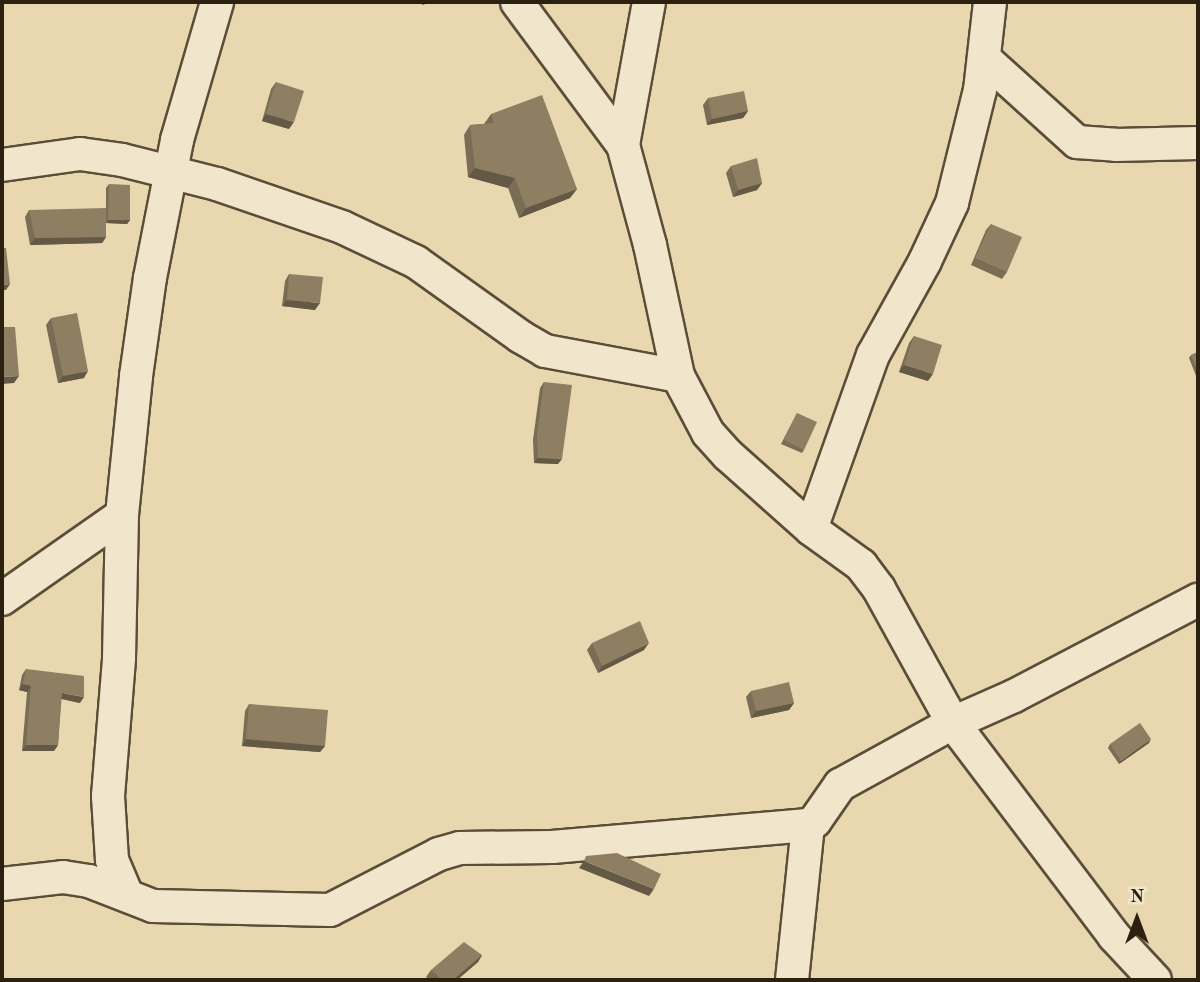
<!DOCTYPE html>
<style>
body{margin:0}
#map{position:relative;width:1200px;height:982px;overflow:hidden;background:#e9d7b0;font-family:"Old Standard TT",serif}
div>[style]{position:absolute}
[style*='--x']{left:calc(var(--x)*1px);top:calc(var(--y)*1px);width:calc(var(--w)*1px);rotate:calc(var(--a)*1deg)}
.roads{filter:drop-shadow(2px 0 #5b4e38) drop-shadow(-2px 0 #5b4e38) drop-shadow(0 2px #5b4e38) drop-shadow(0 -2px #5b4e38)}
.street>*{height:32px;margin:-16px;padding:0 16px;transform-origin:16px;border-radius:16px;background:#f1e5cc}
.wall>*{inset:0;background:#7a6d55}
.shaded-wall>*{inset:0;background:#635945}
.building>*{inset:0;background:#8e7f63}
span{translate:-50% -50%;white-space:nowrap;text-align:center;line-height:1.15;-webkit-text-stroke:6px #f1e5cc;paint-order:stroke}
.frame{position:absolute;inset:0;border:4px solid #2c2010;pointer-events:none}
.north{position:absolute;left:1102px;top:884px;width:70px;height:70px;-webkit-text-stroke:5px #f1e5cc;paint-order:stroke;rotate:0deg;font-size:19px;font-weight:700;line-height:28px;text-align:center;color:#2c2010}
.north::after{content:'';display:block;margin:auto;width:24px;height:32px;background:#2c2010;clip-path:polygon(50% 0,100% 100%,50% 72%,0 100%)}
</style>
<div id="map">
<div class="roads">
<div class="street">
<div style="--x:517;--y:2;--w:178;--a:53.5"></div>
<div style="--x:623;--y:145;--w:104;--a:74.9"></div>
<div style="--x:650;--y:245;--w:134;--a:77.9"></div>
<div style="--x:678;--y:376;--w:64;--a:62.2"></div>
<div style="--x:708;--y:433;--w:30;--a:48"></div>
<div style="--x:728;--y:455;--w:111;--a:41.7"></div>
<div style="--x:811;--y:529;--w:62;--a:35.8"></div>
<div style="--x:861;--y:565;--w:30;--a:53"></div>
<div style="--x:879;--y:589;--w:153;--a:61.1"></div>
<div style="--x:953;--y:723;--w:267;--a:52.9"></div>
<div style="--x:1114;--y:936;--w:60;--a:47"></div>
<div style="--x:985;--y:59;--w:124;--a:42.1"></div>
<div style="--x:1077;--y:142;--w:39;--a:4"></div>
<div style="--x:1116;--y:145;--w:82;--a:-1.4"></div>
<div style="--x:623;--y:145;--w:145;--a:-79.7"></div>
<div style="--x:2;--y:165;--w:79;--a:-8"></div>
<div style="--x:80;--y:154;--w:42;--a:8.1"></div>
<div style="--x:122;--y:160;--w:98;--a:14.2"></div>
<div style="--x:217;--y:184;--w:132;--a:19"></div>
<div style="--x:342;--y:227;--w:82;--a:25.3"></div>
<div style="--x:416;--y:262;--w:129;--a:35.5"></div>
<div style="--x:521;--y:337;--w:28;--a:30"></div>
<div style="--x:545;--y:351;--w:135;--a:10.6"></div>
<div style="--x:811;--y:529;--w:185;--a:-70.4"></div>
<div style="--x:873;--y:355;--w:107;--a:-61"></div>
<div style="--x:925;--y:261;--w:64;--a:-65"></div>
<div style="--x:952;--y:203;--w:116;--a:-76.1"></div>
<div style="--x:980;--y:90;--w:89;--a:-83.5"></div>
<div style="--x:2;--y:599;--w:146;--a:-35"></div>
<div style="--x:2;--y:884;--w:61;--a:-6.5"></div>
<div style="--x:63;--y:877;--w:26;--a:9"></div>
<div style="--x:89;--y:881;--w:69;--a:21.3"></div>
<div style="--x:153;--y:906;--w:177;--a:1.3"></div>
<div style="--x:330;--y:910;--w:123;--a:-27.2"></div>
<div style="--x:439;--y:854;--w:22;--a:-16"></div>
<div style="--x:460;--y:848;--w:92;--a:-0.6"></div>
<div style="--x:552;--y:847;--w:257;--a:-4.9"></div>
<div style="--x:808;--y:825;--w:8;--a:-30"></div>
<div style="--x:815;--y:821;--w:44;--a:-55.2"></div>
<div style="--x:840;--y:785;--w:129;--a:-28.8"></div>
<div style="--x:953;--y:723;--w:67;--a:-23.9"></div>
<div style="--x:1014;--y:696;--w:208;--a:-27.6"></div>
<div style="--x:126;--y:893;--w:36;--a:-113"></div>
<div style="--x:112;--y:860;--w:64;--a:-93.6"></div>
<div style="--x:108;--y:796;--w:138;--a:-85.4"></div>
<div style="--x:119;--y:658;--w:143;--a:-88.8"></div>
<div style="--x:122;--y:515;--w:140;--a:-84.2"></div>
<div style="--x:136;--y:376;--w:99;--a:-81.9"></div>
<div style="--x:150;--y:278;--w:141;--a:-78.9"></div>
<div style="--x:177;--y:140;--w:144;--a:-73.8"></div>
<div style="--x:792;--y:980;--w:156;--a:-84.1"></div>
</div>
</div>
<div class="wall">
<div style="clip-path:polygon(276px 82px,289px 129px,262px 121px,271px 89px)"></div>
<div style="clip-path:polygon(708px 98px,748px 111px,743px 118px,707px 125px,703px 105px)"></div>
<div style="clip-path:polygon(491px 114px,577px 189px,570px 198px,519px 218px,508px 188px,468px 177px,464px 135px,470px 125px,484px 124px)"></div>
<div style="clip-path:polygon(731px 166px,762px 183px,757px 190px,733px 197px,726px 173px)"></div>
<div style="clip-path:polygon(109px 184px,130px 220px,127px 224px,106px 223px,106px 237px,102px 243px,30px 245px,25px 217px,29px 210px,106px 214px,106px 188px)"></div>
<div style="clip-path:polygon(991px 224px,1007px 272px,1002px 279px,971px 265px,986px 230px)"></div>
<div style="clip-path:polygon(289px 274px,315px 310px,282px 306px,285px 281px)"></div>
<div style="clip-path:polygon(51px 318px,84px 378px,58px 383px,46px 325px)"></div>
<div style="clip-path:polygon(914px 336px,928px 381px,899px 372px,909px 343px)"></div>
<div style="clip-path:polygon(1198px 352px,1198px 381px,1189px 358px,1191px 355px)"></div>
<div style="clip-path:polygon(544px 382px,558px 464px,534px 463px,533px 440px,540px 388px)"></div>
<div style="clip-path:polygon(797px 413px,804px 450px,802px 453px,781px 444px)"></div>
<div style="clip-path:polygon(592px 643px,644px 650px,598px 673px,587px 650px)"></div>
<div style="clip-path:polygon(26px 669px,80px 703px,61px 699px,58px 745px,54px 751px,22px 751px,27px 692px,19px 690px,22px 675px)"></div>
<div style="clip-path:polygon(751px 691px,794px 703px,789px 710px,751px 718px,746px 697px)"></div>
<div style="clip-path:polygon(249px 704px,325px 746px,320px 752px,242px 746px,245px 711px)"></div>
<div style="clip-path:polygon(1149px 743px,1119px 764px,1108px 748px,1110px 744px)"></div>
<div style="clip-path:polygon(482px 955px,478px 962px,457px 980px,430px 980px,426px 977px,431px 970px)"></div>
</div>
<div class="shaded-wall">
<div style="clip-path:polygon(416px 2px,426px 2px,424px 5px)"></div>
<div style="clip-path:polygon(748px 111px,743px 118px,707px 125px,712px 119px)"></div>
<div style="clip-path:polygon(266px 114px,294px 122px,289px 129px,262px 121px)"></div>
<div style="clip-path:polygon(475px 168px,515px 178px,508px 188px,468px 177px)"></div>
<div style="clip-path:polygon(762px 183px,757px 190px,733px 197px,738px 190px)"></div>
<div style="clip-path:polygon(577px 189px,570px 198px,519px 218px,526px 208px)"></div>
<div style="clip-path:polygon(108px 220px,130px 220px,127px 224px,106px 223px)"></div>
<div style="clip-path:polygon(106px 237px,102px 243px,30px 245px,35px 238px)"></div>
<div style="clip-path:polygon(10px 284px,6px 290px,2px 290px,2px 285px)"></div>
<div style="clip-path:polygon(287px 300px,320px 303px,315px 310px,282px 306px)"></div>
<div style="clip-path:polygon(904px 365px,933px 374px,928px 381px,899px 372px)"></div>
<div style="clip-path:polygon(88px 371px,84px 378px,58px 383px,63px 376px)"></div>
<div style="clip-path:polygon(19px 376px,14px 383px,2px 384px,2px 377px)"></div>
<div style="clip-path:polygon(538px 458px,562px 459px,558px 464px,534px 463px)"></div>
<div style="clip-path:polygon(649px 643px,644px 650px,598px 673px,602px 666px)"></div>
<div style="clip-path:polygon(23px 684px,31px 686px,27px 692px,19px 690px)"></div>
<div style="clip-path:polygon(62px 693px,84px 697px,80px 703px,58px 698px)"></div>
<div style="clip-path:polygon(794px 703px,789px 710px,751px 718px,756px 711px)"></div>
<div style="clip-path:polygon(246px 739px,325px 746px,320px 752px,242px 746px)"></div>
<div style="clip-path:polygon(1151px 739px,1149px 743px,1119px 764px,1121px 761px)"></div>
<div style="clip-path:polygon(26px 745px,58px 745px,54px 751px,22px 751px)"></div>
<div style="clip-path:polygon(584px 861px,654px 889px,649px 896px,579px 868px)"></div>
<div style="clip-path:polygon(482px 955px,478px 962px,457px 980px,453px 980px)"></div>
</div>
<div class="building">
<div style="clip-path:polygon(276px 82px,304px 91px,294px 122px,266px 114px)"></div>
<div style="clip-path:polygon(744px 91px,748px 111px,712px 119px,708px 98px)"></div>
<div style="clip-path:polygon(542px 95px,577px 189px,526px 208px,515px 178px,475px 168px,470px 125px,494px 123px,491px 114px)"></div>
<div style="clip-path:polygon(757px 158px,762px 183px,738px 190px,731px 166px)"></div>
<div style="clip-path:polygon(109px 184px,130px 185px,130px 220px,108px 220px)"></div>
<div style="clip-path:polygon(106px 208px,106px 237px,35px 238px,29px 210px)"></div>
<div style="clip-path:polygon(991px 224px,1022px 237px,1007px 272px,975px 258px)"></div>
<div style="clip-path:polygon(2px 248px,6px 248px,10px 284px,2px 285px)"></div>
<div style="clip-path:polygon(289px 274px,323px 277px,320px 303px,287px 300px)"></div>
<div style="clip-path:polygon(77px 313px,88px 371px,63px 376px,51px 318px)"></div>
<div style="clip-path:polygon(2px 327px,15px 327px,19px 376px,2px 377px)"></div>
<div style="clip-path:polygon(914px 336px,942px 345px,933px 374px,904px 365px)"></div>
<div style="clip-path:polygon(1198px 352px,1198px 372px,1191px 355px)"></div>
<div style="clip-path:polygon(544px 382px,572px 385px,562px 459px,538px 458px,537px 434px)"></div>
<div style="clip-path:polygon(797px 413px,817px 422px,804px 450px,784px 440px)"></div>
<div style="clip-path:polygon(640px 621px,649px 643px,602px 666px,592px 643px)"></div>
<div style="clip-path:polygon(26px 669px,84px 676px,84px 697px,62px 693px,58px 745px,26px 745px,31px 686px,23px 684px)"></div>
<div style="clip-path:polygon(789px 682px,794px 703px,756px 711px,751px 691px)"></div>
<div style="clip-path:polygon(249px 704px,328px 710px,325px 746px,246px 739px)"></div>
<div style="clip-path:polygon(1140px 723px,1151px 739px,1121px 761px,1110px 744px)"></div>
<div style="clip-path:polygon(617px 853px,661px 874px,654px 889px,584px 861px,586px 856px)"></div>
<div style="clip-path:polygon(464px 942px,482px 955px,453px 980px,442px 980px,431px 970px)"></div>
</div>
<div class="frame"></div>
<div class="north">N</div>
</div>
